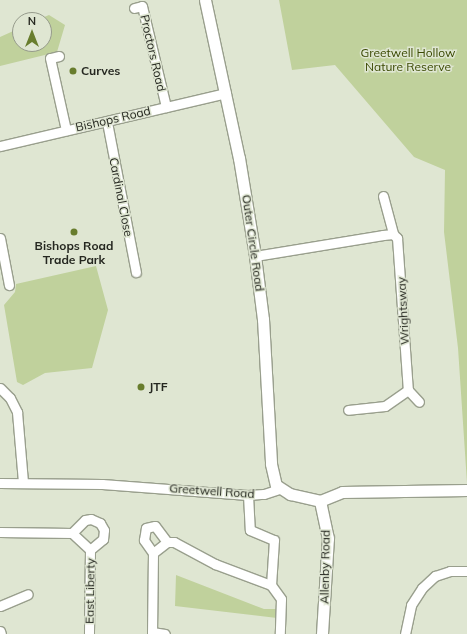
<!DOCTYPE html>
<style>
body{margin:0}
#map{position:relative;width:467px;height:634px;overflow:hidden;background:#dfe6d2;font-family:Mulish,sans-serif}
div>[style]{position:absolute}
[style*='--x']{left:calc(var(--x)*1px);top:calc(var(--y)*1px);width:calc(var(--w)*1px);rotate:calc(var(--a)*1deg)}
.green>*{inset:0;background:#c0d19c}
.roads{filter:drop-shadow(1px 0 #999f8d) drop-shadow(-1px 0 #999f8d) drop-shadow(0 1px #999f8d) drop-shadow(0 -1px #999f8d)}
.minor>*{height:9px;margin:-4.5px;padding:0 4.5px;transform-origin:4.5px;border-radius:4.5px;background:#fff}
.major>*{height:11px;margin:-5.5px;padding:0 5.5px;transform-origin:5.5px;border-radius:5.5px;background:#fff}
.dots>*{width:11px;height:11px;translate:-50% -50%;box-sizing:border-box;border:2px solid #dfe6d2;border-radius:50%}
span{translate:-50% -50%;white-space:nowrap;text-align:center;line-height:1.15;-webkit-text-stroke:3px #dfe6d2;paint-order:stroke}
.street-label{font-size:12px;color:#252720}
.park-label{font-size:12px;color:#394800}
.poi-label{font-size:12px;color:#252720;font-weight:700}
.left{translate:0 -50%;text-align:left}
.north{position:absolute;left:12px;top:12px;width:40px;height:40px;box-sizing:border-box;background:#dfe6d2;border:1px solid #959a8b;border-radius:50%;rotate:0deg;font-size:11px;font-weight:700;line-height:16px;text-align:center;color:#252720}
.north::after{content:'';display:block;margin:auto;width:14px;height:18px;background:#687d2d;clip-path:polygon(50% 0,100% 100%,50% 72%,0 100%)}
</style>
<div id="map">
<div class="green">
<div style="clip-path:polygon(279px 0,467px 0,467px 483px,458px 348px,444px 232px,445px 170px,414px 157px,335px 65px,292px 70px)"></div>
<div style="clip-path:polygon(49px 15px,65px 25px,57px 52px,0 66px,0 37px,20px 28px,20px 44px,44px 44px,44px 20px,37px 20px)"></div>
<div style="clip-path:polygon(96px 266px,108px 310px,92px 368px,45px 373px,23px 385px,17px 382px,4px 305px,15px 292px,16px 284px)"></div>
<div style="clip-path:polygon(176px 575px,264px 609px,277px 609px,277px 618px,175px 606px)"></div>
</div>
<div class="roads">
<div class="minor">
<div style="--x:134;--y:8;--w:8;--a:-14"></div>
<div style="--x:142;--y:6;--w:104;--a:76.6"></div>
<div style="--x:59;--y:56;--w:9;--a:167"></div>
<div style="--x:50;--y:58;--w:74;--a:77.5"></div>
<div style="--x:107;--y:122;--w:153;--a:79.1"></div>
<div style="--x:0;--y:146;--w:232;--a:-13.2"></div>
<div style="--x:383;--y:196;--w:39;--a:75"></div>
<div style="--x:0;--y:238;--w:48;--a:79.2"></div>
<div style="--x:255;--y:256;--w:130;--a:-9.3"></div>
<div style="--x:383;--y:235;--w:10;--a:-6"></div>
<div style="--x:393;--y:234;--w:6;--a:45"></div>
<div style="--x:397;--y:238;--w:152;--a:85.9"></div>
<div style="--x:408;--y:390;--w:28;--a:145"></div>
<div style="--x:385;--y:406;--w:37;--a:174"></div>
<div style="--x:0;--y:388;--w:14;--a:45"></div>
<div style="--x:10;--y:398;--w:16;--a:63"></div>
<div style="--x:17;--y:412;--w:70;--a:85.1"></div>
<div style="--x:408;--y:390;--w:16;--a:47"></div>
<div style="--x:0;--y:483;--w:102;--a:0.6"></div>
<div style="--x:102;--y:484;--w:146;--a:4.3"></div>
<div style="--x:248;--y:495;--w:16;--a:-4"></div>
<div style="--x:264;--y:494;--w:16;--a:-18"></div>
<div style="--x:248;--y:495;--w:35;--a:87"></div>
<div style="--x:250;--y:530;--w:26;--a:23"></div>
<div style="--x:274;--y:540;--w:45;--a:93.8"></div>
<div style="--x:0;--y:532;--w:72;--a:0.8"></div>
<div style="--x:72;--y:533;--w:25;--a:43"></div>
<div style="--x:90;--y:550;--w:84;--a:90.7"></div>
<div style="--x:72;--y:533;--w:18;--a:-45"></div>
<div style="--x:85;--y:520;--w:6;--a:-9"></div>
<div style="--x:91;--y:519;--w:10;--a:24"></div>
<div style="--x:100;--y:523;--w:8;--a:60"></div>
<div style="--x:104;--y:530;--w:9;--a:96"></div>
<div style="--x:103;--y:539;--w:17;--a:140"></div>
<div style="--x:153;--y:553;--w:16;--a:-125"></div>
<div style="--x:144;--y:540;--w:12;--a:-81"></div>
<div style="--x:146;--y:528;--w:9;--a:-13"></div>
<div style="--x:155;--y:526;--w:20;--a:53"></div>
<div style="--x:0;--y:606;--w:30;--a:-23"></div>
<div style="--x:0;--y:631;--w:3;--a:72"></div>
<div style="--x:152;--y:632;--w:13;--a:9"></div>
<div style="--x:152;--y:634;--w:81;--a:-89.3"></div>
<div style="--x:153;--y:553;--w:18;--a:-38"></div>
<div style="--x:167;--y:542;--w:7;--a:0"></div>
<div style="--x:174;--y:542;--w:47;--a:28.2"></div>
<div style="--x:215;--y:564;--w:60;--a:20.6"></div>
<div style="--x:271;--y:585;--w:17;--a:54"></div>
<div style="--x:281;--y:599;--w:35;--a:92"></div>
<div style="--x:405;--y:634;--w:30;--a:-78"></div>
<div style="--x:411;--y:605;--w:20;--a:-57"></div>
<div style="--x:422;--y:588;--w:18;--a:-43"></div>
<div style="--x:435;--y:576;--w:16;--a:-18"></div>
<div style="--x:450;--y:571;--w:17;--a:0"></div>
</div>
<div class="major">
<div style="--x:205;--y:0;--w:162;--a:77.9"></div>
<div style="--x:239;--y:158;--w:99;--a:80.7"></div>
<div style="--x:255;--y:256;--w:64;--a:82.8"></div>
<div style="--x:263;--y:319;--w:145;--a:86.8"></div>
<div style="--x:271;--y:464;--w:22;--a:77"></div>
<div style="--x:276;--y:485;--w:17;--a:33"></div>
<div style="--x:290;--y:494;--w:31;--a:13"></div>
<div style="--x:320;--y:501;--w:24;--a:-22"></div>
<div style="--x:342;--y:492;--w:125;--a:-0.9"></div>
<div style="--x:320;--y:501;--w:38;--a:78"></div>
<div style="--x:328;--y:538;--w:96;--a:93.6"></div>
</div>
</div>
<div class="dots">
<div style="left:73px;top:71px;background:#687d2d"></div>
<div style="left:74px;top:232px;background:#687d2d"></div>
<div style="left:141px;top:387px;background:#687d2d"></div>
</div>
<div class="street-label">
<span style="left:153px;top:53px;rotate:77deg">Proctors Road</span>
<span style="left:113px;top:119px;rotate:-13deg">Bishops Road</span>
<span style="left:121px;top:197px;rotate:79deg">Cardinal Close</span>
<span style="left:253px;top:243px;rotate:82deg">Outer Circle Road</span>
<span style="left:403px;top:311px;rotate:-93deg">Wrightsway</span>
<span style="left:212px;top:491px;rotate:4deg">Greetwell Road</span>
<span style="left:325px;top:567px;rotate:-89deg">Allenby Road</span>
<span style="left:90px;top:591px;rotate:-89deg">East Liberty</span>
</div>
<div class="park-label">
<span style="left:408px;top:60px">Greetwell Hollow<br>Nature Reserve</span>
</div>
<div class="poi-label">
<span class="left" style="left:81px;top:71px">Curves</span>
<span style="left:74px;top:253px">Bishops Road<br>Trade Park</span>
<span class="left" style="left:149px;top:387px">JTF</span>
</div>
<div class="north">N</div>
</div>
